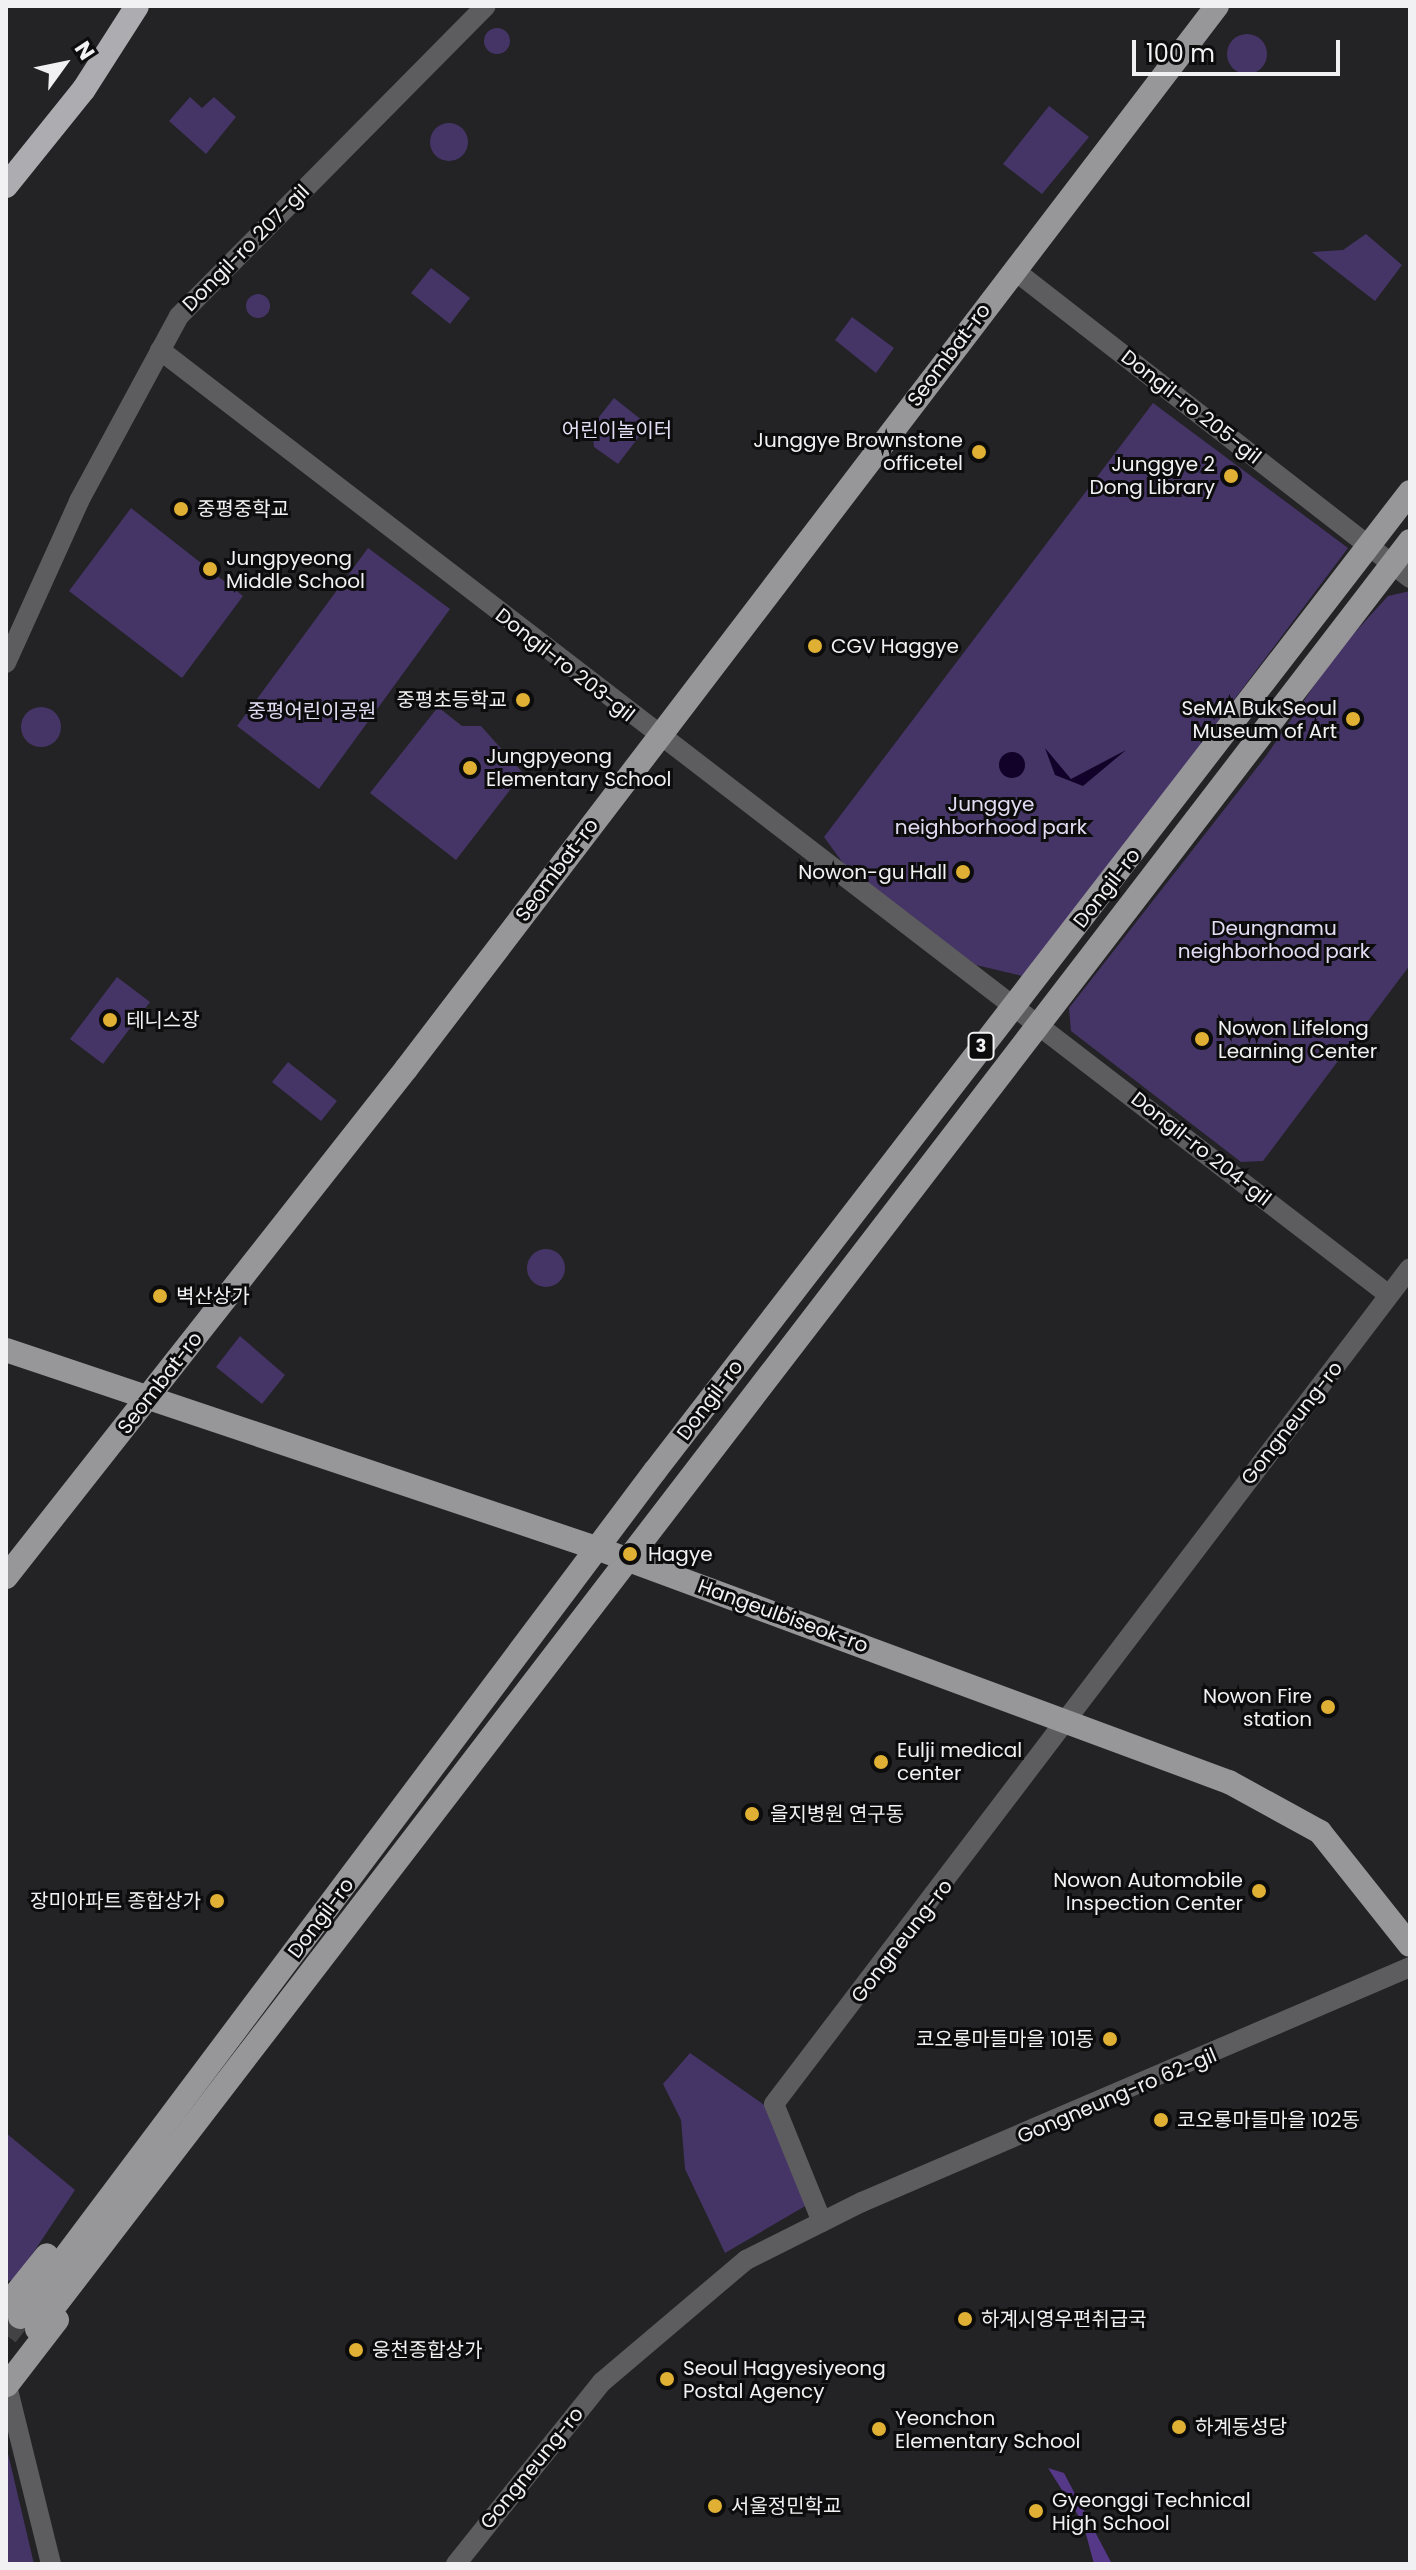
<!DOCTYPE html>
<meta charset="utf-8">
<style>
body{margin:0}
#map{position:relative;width:1416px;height:2570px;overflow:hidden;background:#232225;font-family:Poppins,"Noto Sans KR",sans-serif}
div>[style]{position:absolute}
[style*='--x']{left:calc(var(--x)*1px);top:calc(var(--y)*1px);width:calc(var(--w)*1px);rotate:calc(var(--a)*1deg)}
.green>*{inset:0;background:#453566}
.round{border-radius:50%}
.forest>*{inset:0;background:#553888}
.water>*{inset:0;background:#120229}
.major-tunnel>*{height:24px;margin-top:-12px;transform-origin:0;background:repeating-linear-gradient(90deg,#424144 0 24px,transparent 0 36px)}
.minor>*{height:20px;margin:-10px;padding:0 10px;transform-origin:10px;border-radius:10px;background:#5d5c5e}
.major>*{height:24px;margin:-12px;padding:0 12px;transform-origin:12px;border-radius:12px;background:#979699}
.highway>*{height:24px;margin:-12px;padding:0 12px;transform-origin:12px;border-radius:12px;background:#adacb1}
.dots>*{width:22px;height:22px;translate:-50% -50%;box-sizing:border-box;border:4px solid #0c0c0d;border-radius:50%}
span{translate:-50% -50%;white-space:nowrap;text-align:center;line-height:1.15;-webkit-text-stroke:6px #0c0c0d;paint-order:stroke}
.shield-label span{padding:2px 6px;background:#0c0c0d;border:2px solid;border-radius:6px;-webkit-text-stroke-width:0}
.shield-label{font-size:18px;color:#f1f1f3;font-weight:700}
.street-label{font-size:20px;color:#f1f1f3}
.park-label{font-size:20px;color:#e3ddf4}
.poi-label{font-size:20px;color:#f1f1f3}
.right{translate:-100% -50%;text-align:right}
.left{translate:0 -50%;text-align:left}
.frame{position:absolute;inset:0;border:8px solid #f1f1f3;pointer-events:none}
.north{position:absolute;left:24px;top:24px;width:80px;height:80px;-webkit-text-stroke:6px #0c0c0d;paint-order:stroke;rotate:57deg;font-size:22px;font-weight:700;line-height:32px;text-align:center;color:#f1f1f3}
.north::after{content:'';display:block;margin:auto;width:28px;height:36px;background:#f1f1f3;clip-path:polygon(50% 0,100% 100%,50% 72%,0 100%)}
.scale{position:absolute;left:1132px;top:40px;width:208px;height:36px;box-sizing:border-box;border:4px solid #f1f1f3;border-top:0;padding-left:10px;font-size:24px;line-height:28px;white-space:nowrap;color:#f1f1f3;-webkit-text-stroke:6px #0c0c0d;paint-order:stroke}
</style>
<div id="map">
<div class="green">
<div class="round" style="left:484px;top:28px;width:26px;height:26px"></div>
<div class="round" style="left:1227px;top:34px;width:40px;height:40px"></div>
<div style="clip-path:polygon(190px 97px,202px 108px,214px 97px,236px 117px,206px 154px,169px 121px)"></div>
<div style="clip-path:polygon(1049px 106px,1089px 137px,1042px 194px,1003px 164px)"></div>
<div class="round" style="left:430px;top:123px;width:38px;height:38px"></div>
<div style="clip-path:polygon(1366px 234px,1402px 265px,1375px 301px,1312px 252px,1343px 250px)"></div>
<div style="clip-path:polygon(431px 268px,470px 298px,450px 324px,411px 293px)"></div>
<div class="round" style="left:246px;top:294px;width:24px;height:24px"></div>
<div style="clip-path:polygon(852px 317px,894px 348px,876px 373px,835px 340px)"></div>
<div style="clip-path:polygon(614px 398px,648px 425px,618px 464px,594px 447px,592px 426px)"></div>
<div style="clip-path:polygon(1153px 403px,1348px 548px,1026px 977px,976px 965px,848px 870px,824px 837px)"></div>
<div style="clip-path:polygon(131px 508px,243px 596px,182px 678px,69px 591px)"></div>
<div style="clip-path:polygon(368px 548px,450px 609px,319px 789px,237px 726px)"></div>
<div style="clip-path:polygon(1410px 591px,1410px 965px,1263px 1161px,1241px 1162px,1071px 1031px,1069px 1008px,1266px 756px,1337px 652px,1388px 596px)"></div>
<div style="clip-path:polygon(438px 707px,462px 726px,481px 726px,523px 773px,456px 860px,370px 793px)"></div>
<div class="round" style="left:21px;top:707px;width:40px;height:40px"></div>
<div style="clip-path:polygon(117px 977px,150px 1002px,103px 1064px,70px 1039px)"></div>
<div style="clip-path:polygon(288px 1062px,337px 1101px,321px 1121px,272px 1082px)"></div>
<div class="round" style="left:527px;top:1249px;width:38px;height:38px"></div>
<div style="clip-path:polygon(240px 1336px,285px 1375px,262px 1404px,216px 1367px)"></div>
<div style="clip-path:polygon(690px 2053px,770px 2109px,807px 2205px,725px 2253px,685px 2169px,681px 2120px,663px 2084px)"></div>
<div style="clip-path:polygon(6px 2133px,75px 2190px,15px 2280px,6px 2281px)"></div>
<div style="clip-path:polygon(6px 2445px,34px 2564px,6px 2564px)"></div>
</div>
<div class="forest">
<div style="clip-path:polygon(1048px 2468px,1064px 2473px,1112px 2564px,1094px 2564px,1083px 2523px)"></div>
</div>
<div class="water">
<div style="clip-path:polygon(1045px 748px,1071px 779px,1126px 750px,1083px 786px,1055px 775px)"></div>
<div class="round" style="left:999px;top:752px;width:26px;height:26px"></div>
</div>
<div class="major-tunnel">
<div style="--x:6;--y:2335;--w:23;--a:-52"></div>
</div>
<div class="minor">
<div style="--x:1014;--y:270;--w:502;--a:37.87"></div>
<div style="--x:160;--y:350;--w:1550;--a:37.56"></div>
<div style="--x:6;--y:663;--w:178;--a:-65.7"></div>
<div style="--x:79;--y:501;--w:210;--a:-61.6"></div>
<div style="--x:179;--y:316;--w:436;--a:-45.3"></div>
<div style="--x:822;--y:2222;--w:127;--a:-112.1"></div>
<div style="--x:774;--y:2104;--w:1050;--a:-52.74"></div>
<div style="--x:6;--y:2382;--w:187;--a:76.1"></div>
<div style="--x:456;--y:2564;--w:233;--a:-51.3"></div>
<div style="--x:602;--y:2382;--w:189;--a:-40.3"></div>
<div style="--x:746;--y:2260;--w:130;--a:-26.6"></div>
<div style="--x:862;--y:2202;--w:596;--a:-23.21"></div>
</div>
<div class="major">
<div style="--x:6;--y:1350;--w:625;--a:18.55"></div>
<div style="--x:599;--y:1549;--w:672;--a:20.3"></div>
<div style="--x:1229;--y:1782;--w:104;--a:28.8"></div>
<div style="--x:1320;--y:1832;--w:144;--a:51.5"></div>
<div style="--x:6;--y:1577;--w:647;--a:-51.78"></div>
<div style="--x:406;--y:1069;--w:1337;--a:-52.66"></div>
<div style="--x:6;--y:2306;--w:65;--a:-51.2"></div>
<div style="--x:20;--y:2317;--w:1058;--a:-53.11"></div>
<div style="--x:655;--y:1471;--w:1236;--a:-52.36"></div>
<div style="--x:37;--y:2329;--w:2254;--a:-52.48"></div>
<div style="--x:7;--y:2385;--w:82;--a:-52.4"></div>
</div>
<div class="highway">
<div style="--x:6;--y:186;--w:124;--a:-51.2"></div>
<div style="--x:84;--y:89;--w:98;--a:-57.4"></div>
</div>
<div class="dots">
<div style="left:979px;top:452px;background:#dfb033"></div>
<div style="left:1231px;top:476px;background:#dfb033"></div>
<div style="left:181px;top:509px;background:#dfb033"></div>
<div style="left:210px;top:569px;background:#dfb033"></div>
<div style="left:815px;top:646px;background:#dfb033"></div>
<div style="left:523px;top:700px;background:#dfb033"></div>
<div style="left:1353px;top:719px;background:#dfb033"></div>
<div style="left:470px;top:768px;background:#dfb033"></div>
<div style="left:963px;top:872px;background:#dfb033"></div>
<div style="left:110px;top:1020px;background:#dfb033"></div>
<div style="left:1202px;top:1039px;background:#dfb033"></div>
<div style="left:160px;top:1296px;background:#dfb033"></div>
<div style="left:630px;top:1554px;background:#dfb033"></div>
<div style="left:1328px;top:1707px;background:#dfb033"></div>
<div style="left:881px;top:1762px;background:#dfb033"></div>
<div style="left:752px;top:1814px;background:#dfb033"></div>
<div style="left:1259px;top:1891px;background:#dfb033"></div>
<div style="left:217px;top:1901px;background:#dfb033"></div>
<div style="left:1110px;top:2039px;background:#dfb033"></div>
<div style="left:1161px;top:2120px;background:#dfb033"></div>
<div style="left:965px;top:2319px;background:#dfb033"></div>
<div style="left:356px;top:2350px;background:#dfb033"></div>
<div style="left:667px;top:2379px;background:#dfb033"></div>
<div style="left:1179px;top:2427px;background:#dfb033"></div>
<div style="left:879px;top:2429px;background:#dfb033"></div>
<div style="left:715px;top:2506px;background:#dfb033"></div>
<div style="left:1036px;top:2511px;background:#dfb033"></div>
</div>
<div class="shield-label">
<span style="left:981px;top:1046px">3</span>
</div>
<div class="street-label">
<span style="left:246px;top:248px;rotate:-45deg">Dongil-ro 207-gil</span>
<span style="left:949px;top:355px;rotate:-53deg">Seombat-ro</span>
<span style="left:1191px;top:407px;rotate:38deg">Dongil-ro 205-gil</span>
<span style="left:565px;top:665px;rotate:38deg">Dongil-ro 203-gil</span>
<span style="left:557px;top:870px;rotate:-53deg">Seombat-ro</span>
<span style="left:1107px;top:888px;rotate:-52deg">Dongil-ro</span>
<span style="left:1201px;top:1149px;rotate:38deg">Dongil-ro 204-gil</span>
<span style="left:160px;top:1383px;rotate:-52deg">Seombat-ro</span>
<span style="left:710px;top:1400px;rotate:-53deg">Dongil-ro</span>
<span style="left:1292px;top:1423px;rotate:-52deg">Gongneung-ro</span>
<span style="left:783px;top:1616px;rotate:20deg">Hangeulbiseok-ro</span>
<span style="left:321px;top:1918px;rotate:-53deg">Dongil-ro</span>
<span style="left:902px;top:1941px;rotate:-52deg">Gongneung-ro</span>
<span style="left:1117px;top:2096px;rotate:-23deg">Gongneung-ro 62-gil</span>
<span style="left:532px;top:2468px;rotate:-51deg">Gongneung-ro</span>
</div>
<div class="park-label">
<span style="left:617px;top:430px">어린이놀이터</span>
<span style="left:312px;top:711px">중평어린이공원</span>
<span style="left:991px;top:816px">Junggye<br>neighborhood park</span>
<span style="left:1274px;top:940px">Deungnamu<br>neighborhood park</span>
</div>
<div class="poi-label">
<span class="right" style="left:963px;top:452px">Junggye Brownstone<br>officetel</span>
<span class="right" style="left:1215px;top:476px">Junggye 2<br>Dong Library</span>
<span class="left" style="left:197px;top:509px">중평중학교</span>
<span class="left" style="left:226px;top:570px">Jungpyeong<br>Middle School</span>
<span class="left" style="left:831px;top:646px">CGV Haggye</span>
<span class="right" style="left:507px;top:700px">중평초등학교</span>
<span class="right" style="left:1337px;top:720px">SeMA Buk Seoul<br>Museum of Art</span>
<span class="left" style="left:486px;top:768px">Jungpyeong<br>Elementary School</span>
<span class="right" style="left:947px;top:872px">Nowon-gu Hall</span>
<span class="left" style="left:126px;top:1020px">테니스장</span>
<span class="left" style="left:1218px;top:1040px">Nowon Lifelong<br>Learning Center</span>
<span class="left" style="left:176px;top:1296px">벽산상가</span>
<span class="left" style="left:648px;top:1554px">Hagye</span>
<span class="right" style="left:1312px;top:1708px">Nowon Fire<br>station</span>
<span class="left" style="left:897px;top:1762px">Eulji medical<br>center</span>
<span class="left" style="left:770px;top:1814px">을지병원 연구동</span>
<span class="right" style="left:1243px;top:1892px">Nowon Automobile<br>Inspection Center</span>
<span class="right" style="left:201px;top:1901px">장미아파트 종합상가</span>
<span class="right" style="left:1094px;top:2039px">코오롱마들마을 101동</span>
<span class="left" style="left:1177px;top:2120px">코오롱마들마을 102동</span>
<span class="left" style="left:981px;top:2319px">하계시영우편취급국</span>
<span class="left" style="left:372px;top:2350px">웅천종합상가</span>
<span class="left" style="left:683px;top:2380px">Seoul Hagyesiyeong<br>Postal Agency</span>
<span class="left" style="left:895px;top:2430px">Yeonchon<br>Elementary School</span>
<span class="left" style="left:1195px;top:2427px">하계동성당</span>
<span class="left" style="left:1052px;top:2512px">Gyeonggi Technical<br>High School</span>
<span class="left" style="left:731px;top:2506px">서울정민학교</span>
</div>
<div class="frame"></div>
<div class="north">N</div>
<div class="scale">100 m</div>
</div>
